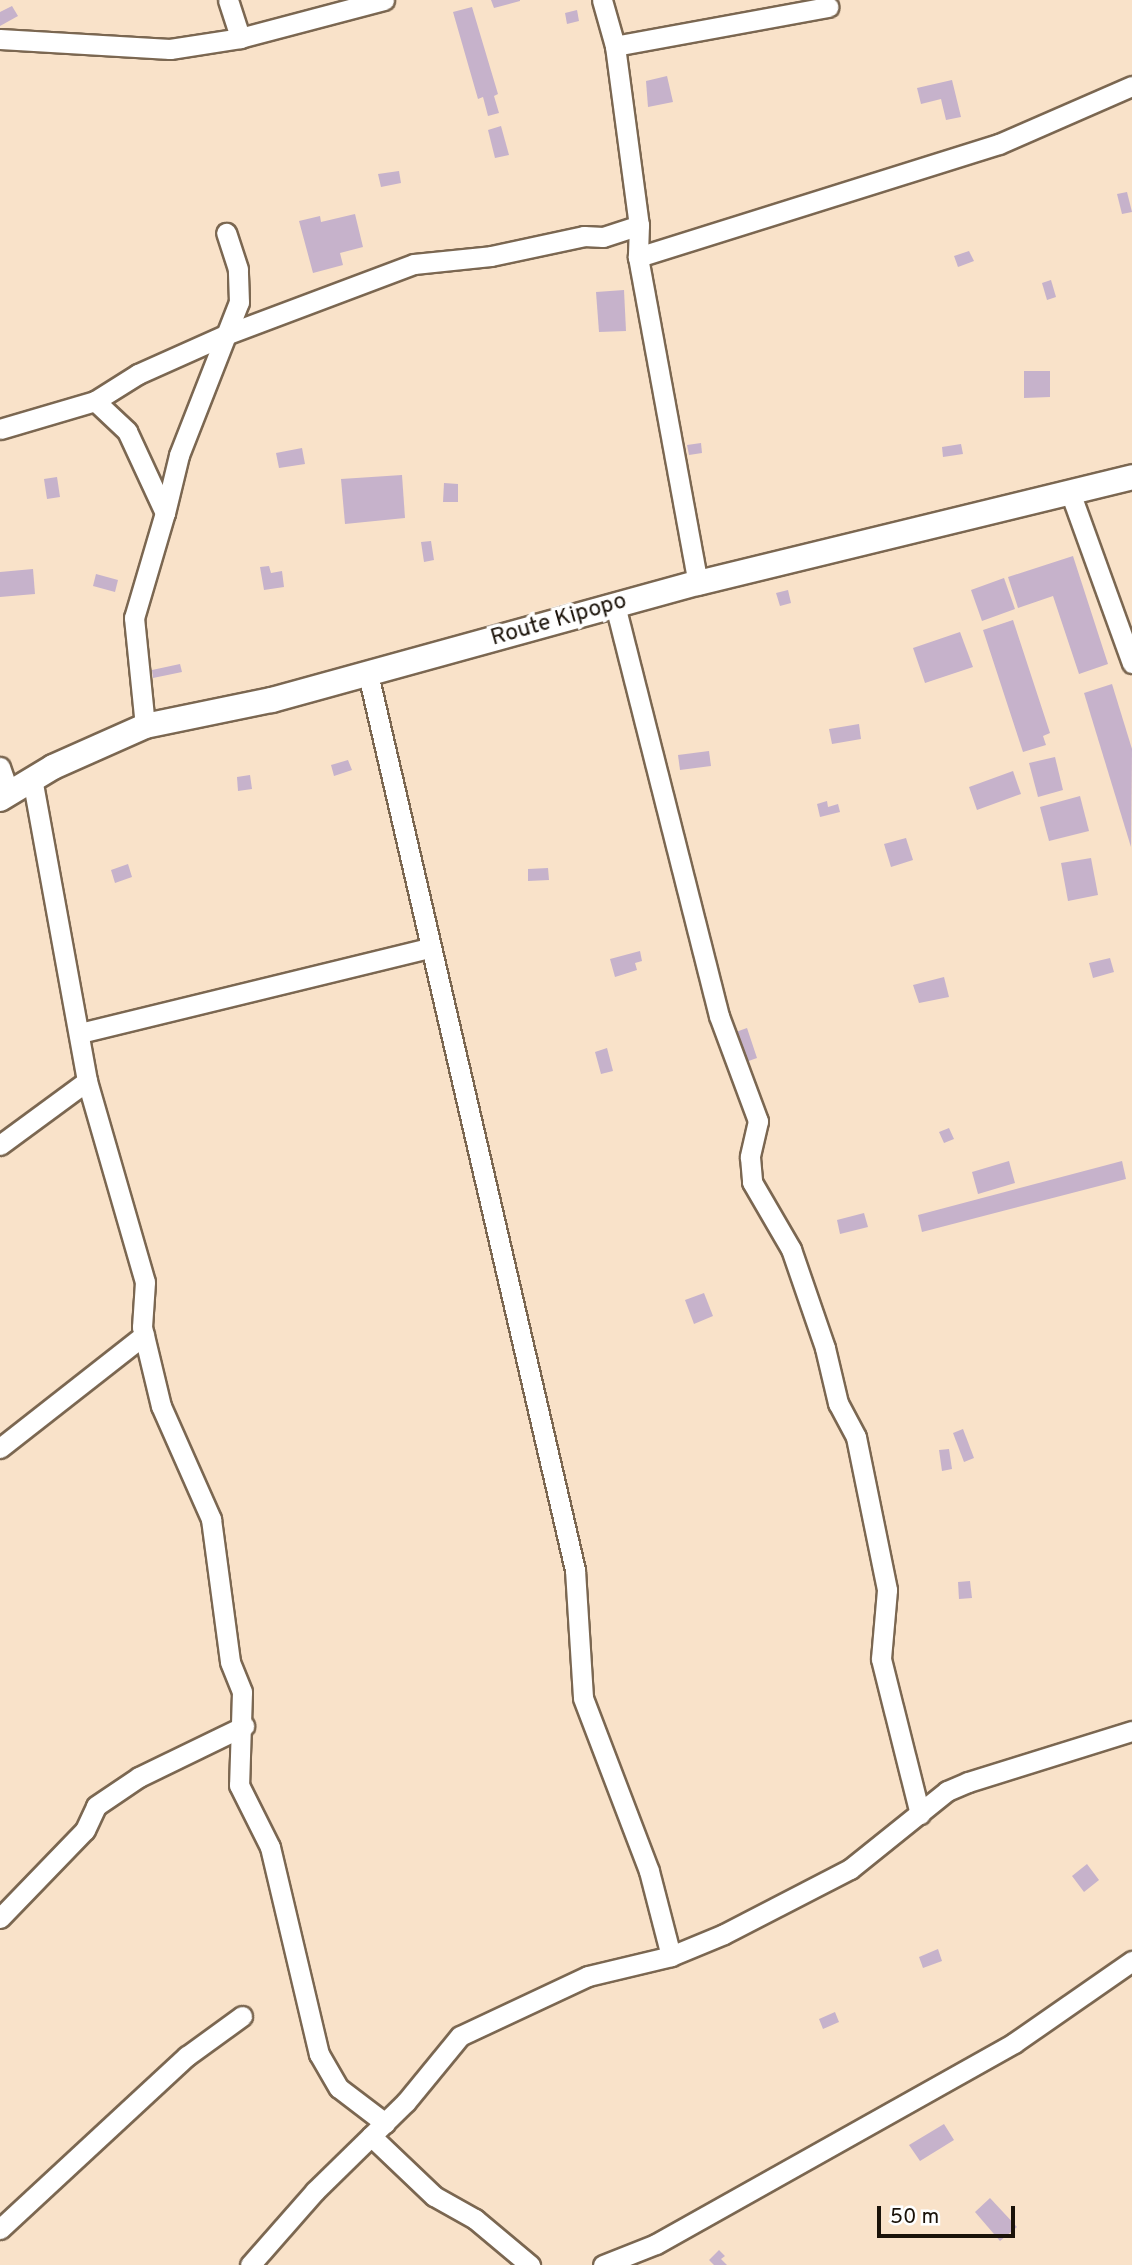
<!DOCTYPE html>
<style>
body{margin:0}
#map{position:relative;width:1132px;height:2265px;overflow:hidden;background:#f9e2c9;font-family:Overpass,sans-serif}
div>[style]{position:absolute}
[style*='--x']{left:calc(var(--x)*1px);top:calc(var(--y)*1px);width:calc(var(--w)*1px);rotate:calc(var(--a)*1deg)}
.building>*{inset:0;background:#c6b2cb}
.roads{filter:drop-shadow(2px 0 #7b6751) drop-shadow(-2px 0 #7b6751) drop-shadow(0 2px #7b6751) drop-shadow(0 -2px #7b6751)}
.minor>*{height:19px;margin:-9.5px;padding:0 9.5px;transform-origin:9.5px;border-radius:9.5px;background:#fff}
.major>*{height:24px;margin:-12px;padding:0 12px;transform-origin:12px;border-radius:12px;background:#fff}
span{translate:-50% -50%;white-space:nowrap;text-align:center;line-height:1.15;-webkit-text-stroke:7px #fff;paint-order:stroke}
.street-label{font-size:23px;color:#1a1209}
.scale{position:absolute;left:877px;top:2206px;width:138px;height:32px;box-sizing:border-box;border:4px solid #1a1209;border-top:0;padding-left:9px;font-size:21px;line-height:24px;white-space:nowrap;color:#1a1209;-webkit-text-stroke:5px #fff;paint-order:stroke}
</style>
<div id="map">
<div class="building">
<div style="clip-path:polygon(491px 0,520px 0,520px 1px,494px 8px)"></div>
<div style="clip-path:polygon(12px 6px,18px 16px,0 26px,0 12px)"></div>
<div style="clip-path:polygon(472px 7px,498px 94px,494px 96px,499px 113px,488px 116px,483px 97px,478px 99px,453px 12px)"></div>
<div style="clip-path:polygon(577px 10px,579px 21px,567px 24px,565px 13px)"></div>
<div style="clip-path:polygon(667px 76px,673px 102px,648px 107px,646px 81px)"></div>
<div style="clip-path:polygon(952px 80px,961px 117px,946px 120px,941px 99px,921px 104px,917px 88px)"></div>
<div style="clip-path:polygon(501px 126px,509px 155px,495px 158px,488px 130px)"></div>
<div style="clip-path:polygon(399px 171px,401px 183px,381px 187px,378px 174px)"></div>
<div style="clip-path:polygon(1127px 192px,1132px 212px,1122px 214px,1117px 194px)"></div>
<div style="clip-path:polygon(355px 214px,363px 247px,340px 253px,343px 265px,313px 273px,299px 221px,320px 216px,321px 222px)"></div>
<div style="clip-path:polygon(969px 251px,974px 261px,958px 267px,954px 256px)"></div>
<div style="clip-path:polygon(1051px 280px,1056px 297px,1047px 300px,1042px 283px)"></div>
<div style="clip-path:polygon(624px 290px,626px 331px,599px 332px,596px 292px)"></div>
<div style="clip-path:polygon(1024px 371px,1050px 371px,1050px 397px,1024px 398px)"></div>
<div style="clip-path:polygon(701px 443px,702px 453px,689px 455px,687px 445px)"></div>
<div style="clip-path:polygon(961px 444px,963px 454px,943px 457px,942px 447px)"></div>
<div style="clip-path:polygon(302px 448px,305px 464px,279px 468px,276px 453px)"></div>
<div style="clip-path:polygon(402px 475px,405px 518px,345px 524px,341px 479px)"></div>
<div style="clip-path:polygon(57px 477px,60px 497px,47px 499px,44px 479px)"></div>
<div style="clip-path:polygon(444px 483px,458px 484px,458px 502px,443px 502px)"></div>
<div style="clip-path:polygon(431px 541px,434px 560px,424px 562px,421px 542px)"></div>
<div style="clip-path:polygon(1073px 556px,1108px 664px,1079px 674px,1053px 596px,1018px 608px,1008px 577px)"></div>
<div style="clip-path:polygon(269px 566px,271px 573px,282px 571px,284px 587px,264px 590px,260px 567px)"></div>
<div style="clip-path:polygon(33px 569px,35px 594px,0 597px,0 572px)"></div>
<div style="clip-path:polygon(96px 574px,118px 580px,115px 592px,93px 586px)"></div>
<div style="clip-path:polygon(1004px 578px,1015px 609px,982px 621px,971px 590px)"></div>
<div style="clip-path:polygon(788px 590px,791px 603px,780px 606px,776px 593px)"></div>
<div style="clip-path:polygon(1013px 620px,1050px 733px,1043px 736px,1046px 745px,1023px 752px,983px 630px)"></div>
<div style="clip-path:polygon(960px 632px,973px 667px,925px 683px,913px 648px)"></div>
<div style="clip-path:polygon(180px 664px,182px 672px,153px 678px,152px 670px)"></div>
<div style="clip-path:polygon(1112px 684px,1132px 749px,1131px 847px,1084px 693px)"></div>
<div style="clip-path:polygon(859px 724px,861px 739px,832px 744px,829px 729px)"></div>
<div style="clip-path:polygon(709px 751px,711px 766px,680px 770px,678px 755px)"></div>
<div style="clip-path:polygon(1055px 757px,1063px 790px,1038px 797px,1029px 763px)"></div>
<div style="clip-path:polygon(348px 760px,352px 770px,334px 776px,331px 765px)"></div>
<div style="clip-path:polygon(1013px 771px,1021px 794px,977px 810px,969px 787px)"></div>
<div style="clip-path:polygon(250px 775px,252px 789px,238px 791px,237px 777px)"></div>
<div style="clip-path:polygon(1080px 796px,1089px 831px,1049px 841px,1040px 807px)"></div>
<div style="clip-path:polygon(827px 801px,828px 807px,838px 804px,840px 812px,820px 817px,817px 804px)"></div>
<div style="clip-path:polygon(906px 838px,913px 860px,891px 867px,884px 844px)"></div>
<div style="clip-path:polygon(1091px 858px,1098px 895px,1068px 901px,1061px 863px)"></div>
<div style="clip-path:polygon(128px 864px,132px 877px,115px 883px,111px 870px)"></div>
<div style="clip-path:polygon(548px 868px,549px 880px,528px 881px,528px 869px)"></div>
<div style="clip-path:polygon(640px 951px,642px 961px,635px 963px,637px 970px,615px 977px,610px 959px)"></div>
<div style="clip-path:polygon(1110px 958px,1114px 972px,1093px 978px,1089px 963px)"></div>
<div style="clip-path:polygon(944px 977px,949px 997px,919px 1003px,913px 985px)"></div>
<div style="clip-path:polygon(747px 1028px,757px 1058px,743px 1063px,733px 1033px)"></div>
<div style="clip-path:polygon(607px 1048px,613px 1071px,601px 1074px,595px 1052px)"></div>
<div style="clip-path:polygon(949px 1128px,954px 1139px,944px 1143px,939px 1132px)"></div>
<div style="clip-path:polygon(1009px 1161px,1015px 1183px,978px 1194px,972px 1172px)"></div>
<div style="clip-path:polygon(1122px 1161px,1126px 1179px,922px 1232px,918px 1215px)"></div>
<div style="clip-path:polygon(864px 1213px,868px 1227px,840px 1234px,837px 1220px)"></div>
<div style="clip-path:polygon(704px 1293px,713px 1316px,694px 1324px,685px 1300px)"></div>
<div style="clip-path:polygon(963px 1429px,974px 1458px,964px 1462px,953px 1433px)"></div>
<div style="clip-path:polygon(949px 1449px,952px 1469px,942px 1471px,939px 1450px)"></div>
<div style="clip-path:polygon(970px 1581px,972px 1598px,959px 1599px,958px 1582px)"></div>
<div style="clip-path:polygon(1087px 1864px,1099px 1880px,1084px 1892px,1072px 1876px)"></div>
<div style="clip-path:polygon(938px 1949px,942px 1961px,923px 1968px,919px 1957px)"></div>
<div style="clip-path:polygon(835px 2012px,839px 2022px,823px 2029px,819px 2019px)"></div>
<div style="clip-path:polygon(944px 2124px,954px 2140px,920px 2161px,909px 2145px)"></div>
<div style="clip-path:polygon(990px 2198px,1017px 2227px,1000px 2241px,975px 2212px)"></div>
<div style="clip-path:polygon(719px 2250px,725px 2256px,721px 2259px,727px 2265px,714px 2265px,709px 2260px)"></div>
</div>
<div class="roads">
<div class="minor">
<div style="--x:228;--y:0;--w:40;--a:72"></div>
<div style="--x:602;--y:0;--w:48;--a:74.2"></div>
<div style="--x:615;--y:46;--w:181;--a:82.4"></div>
<div style="--x:639;--y:225;--w:32;--a:92"></div>
<div style="--x:638;--y:257;--w:331;--a:79.6"></div>
<div style="--x:0;--y:39;--w:170;--a:3.4"></div>
<div style="--x:170;--y:49;--w:71;--a:-8.9"></div>
<div style="--x:240;--y:38;--w:149;--a:-14.8"></div>
<div style="--x:615;--y:46;--w:217;--a:-10.4"></div>
<div style="--x:638;--y:257;--w:378;--a:-17.4"></div>
<div style="--x:999;--y:144;--w:145;--a:-23.6"></div>
<div style="--x:0;--y:429;--w:99;--a:-16.4"></div>
<div style="--x:1070;--y:492;--w:182;--a:70.1"></div>
<div style="--x:165;--y:513;--w:60;--a:-76.4"></div>
<div style="--x:179;--y:455;--w:164;--a:-68.6"></div>
<div style="--x:239;--y:302;--w:33;--a:-92"></div>
<div style="--x:238;--y:269;--w:38;--a:-108"></div>
<div style="--x:615;--y:605;--w:424;--a:75.8"></div>
<div style="--x:719;--y:1016;--w:112;--a:69.6"></div>
<div style="--x:758;--y:1121;--w:37;--a:103"></div>
<div style="--x:750;--y:1157;--w:25;--a:85"></div>
<div style="--x:752;--y:1182;--w:78;--a:59.8"></div>
<div style="--x:791;--y:1249;--w:105;--a:71"></div>
<div style="--x:825;--y:1348;--w:57;--a:76.7"></div>
<div style="--x:838;--y:1403;--w:38;--a:62"></div>
<div style="--x:856;--y:1437;--w:156;--a:78.5"></div>
<div style="--x:887;--y:1590;--w:69;--a:95"></div>
<div style="--x:881;--y:1659;--w:160;--a:75.9"></div>
<div style="--x:368;--y:674;--w:920;--a:76.99"></div>
<div style="--x:575;--y:1570;--w:128;--a:86.4"></div>
<div style="--x:583;--y:1698;--w:185;--a:69.1"></div>
<div style="--x:649;--y:1871;--w:88;--a:75.5"></div>
<div style="--x:145;--y:726;--w:109;--a:-95.8"></div>
<div style="--x:134;--y:618;--w:109;--a:-73.6"></div>
<div style="--x:165;--y:513;--w:90;--a:-114.9"></div>
<div style="--x:127;--y:431;--w:44;--a:-136.8"></div>
<div style="--x:95;--y:401;--w:51;--a:-32.1"></div>
<div style="--x:138;--y:374;--w:95;--a:-24.1"></div>
<div style="--x:225;--y:335;--w:202;--a:-20.6"></div>
<div style="--x:414;--y:264;--w:77;--a:-5.9"></div>
<div style="--x:491;--y:256;--w:95;--a:-12.1"></div>
<div style="--x:584;--y:236;--w:19;--a:3"></div>
<div style="--x:603;--y:237;--w:38;--a:-18"></div>
<div style="--x:0;--y:767;--w:24;--a:71"></div>
<div style="--x:32;--y:778;--w:308;--a:79.7"></div>
<div style="--x:87;--y:1081;--w:209;--a:73.9"></div>
<div style="--x:145;--y:1282;--w:45;--a:93.8"></div>
<div style="--x:142;--y:1327;--w:81;--a:76.5"></div>
<div style="--x:161;--y:1406;--w:124;--a:66.1"></div>
<div style="--x:211;--y:1519;--w:144;--a:82.4"></div>
<div style="--x:230;--y:1662;--w:32;--a:68"></div>
<div style="--x:242;--y:1692;--w:93;--a:91.8"></div>
<div style="--x:239;--y:1785;--w:69;--a:63.4"></div>
<div style="--x:270;--y:1847;--w:213;--a:76.7"></div>
<div style="--x:319;--y:2054;--w:39;--a:60"></div>
<div style="--x:339;--y:2088;--w:58;--a:37.3"></div>
<div style="--x:80;--y:1033;--w:360;--a:-13.7"></div>
<div style="--x:0;--y:1145;--w:108;--a:-36.3"></div>
<div style="--x:0;--y:1448;--w:183;--a:-38.1"></div>
<div style="--x:0;--y:1918;--w:122;--a:-46"></div>
<div style="--x:85;--y:1830;--w:26;--a:-65"></div>
<div style="--x:96;--y:1806;--w:52;--a:-34"></div>
<div style="--x:139;--y:1777;--w:117;--a:-25.9"></div>
<div style="--x:371;--y:2136;--w:87;--a:43.6"></div>
<div style="--x:434;--y:2196;--w:47;--a:29.3"></div>
<div style="--x:475;--y:2219;--w:72;--a:39.9"></div>
<div style="--x:0;--y:2229;--w:255;--a:-42.8"></div>
<div style="--x:187;--y:2056;--w:68;--a:-36"></div>
<div style="--x:250;--y:2265;--w:98;--a:-48.7"></div>
<div style="--x:315;--y:2191;--w:127;--a:-44.4"></div>
<div style="--x:406;--y:2102;--w:85;--a:-50.7"></div>
<div style="--x:460;--y:2036;--w:141;--a:-25.1"></div>
<div style="--x:588;--y:1976;--w:85;--a:-13.5"></div>
<div style="--x:671;--y:1956;--w:57;--a:-22.5"></div>
<div style="--x:724;--y:1934;--w:142;--a:-27.3"></div>
<div style="--x:850;--y:1869;--w:124;--a:-38.8"></div>
<div style="--x:947;--y:1791;--w:23;--a:-23"></div>
<div style="--x:968;--y:1782;--w:172;--a:-17.3"></div>
<div style="--x:603;--y:2265;--w:57;--a:-21.6"></div>
<div style="--x:656;--y:2244;--w:411;--a:-29.3"></div>
<div style="--x:1014;--y:2043;--w:144;--a:-34.8"></div>
</div>
<div class="major">
<div style="--x:0;--y:799;--w:62;--a:-31.1"></div>
<div style="--x:53;--y:767;--w:101;--a:-24"></div>
<div style="--x:145;--y:726;--w:130;--a:-11.6"></div>
<div style="--x:272;--y:700;--w:442;--a:-15.4"></div>
<div style="--x:698;--y:583;--w:447;--a:-13.7"></div>
</div>
</div>
<div class="street-label">
<span style="left:559px;top:621px;rotate:-16deg">Route Kipopo</span>
</div>
<div class="scale">50 m</div>
</div>
